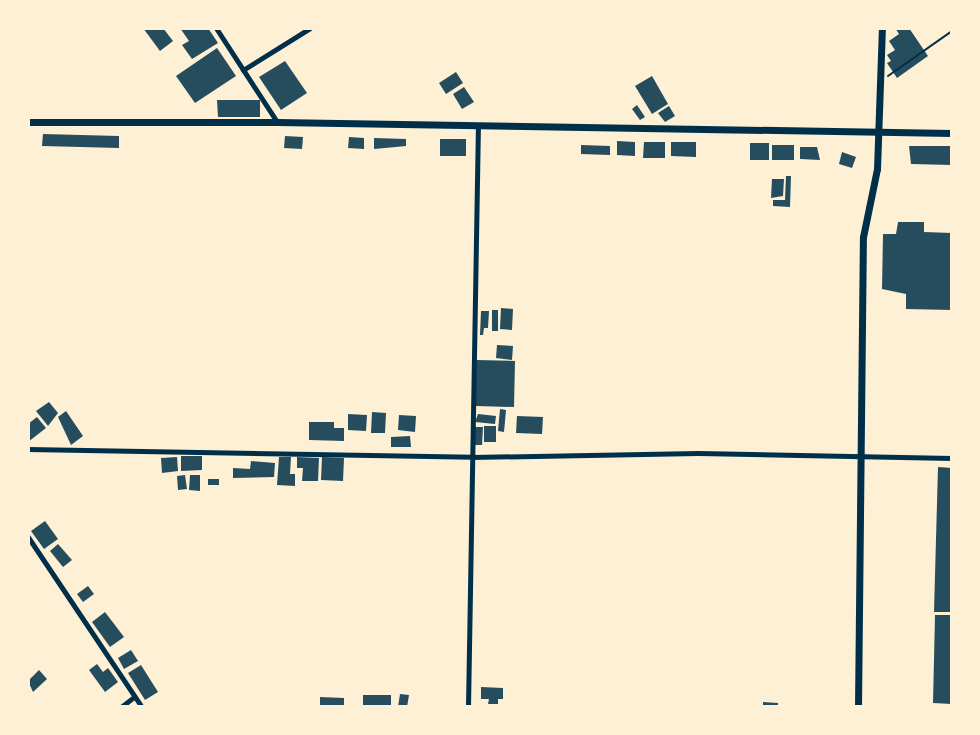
<!DOCTYPE html>
<style>
body{margin:0}
#map{position:relative;width:980px;height:735px;overflow:hidden;background:#fdf0d5;font-family:Cabin,sans-serif}
div>[style]{position:absolute}
[style*='--x']{left:calc(var(--x)*1px);top:calc(var(--y)*1px);width:calc(var(--w)*1px);rotate:calc(var(--a)*1deg)}
.building>*{inset:0;background:#264d5e}
.path>*{height:2px;margin:-1px;padding:0 1px;transform-origin:1px;border-radius:1px;background:#003049}
.minor>*{height:5px;margin:-2.5px;padding:0 2.5px;transform-origin:2.5px;border-radius:2.5px;background:#003049}
.secondary>*{height:7px;margin:-3.5px;padding:0 3.5px;transform-origin:3.5px;border-radius:3.5px;background:#003049}
span{translate:-50% -50%;white-space:nowrap;text-align:center;line-height:1.15;-webkit-text-stroke:6px #fdf0d5;paint-order:stroke}
.frame{position:absolute;inset:0;border:30px solid #fdf0d5;pointer-events:none}
</style>
<div id="map">
<div class="building">
<div style="clip-path:polygon(143px 28px,163px 28px,173px 41px,160px 51px)"></div>
<div style="clip-path:polygon(180px 28px,208px 28px,218px 43px,192px 59px,182px 45px,189px 41px)"></div>
<div style="clip-path:polygon(895px 28px,909px 28px,928px 56px,897px 78px,887px 63px,891px 61px,887px 55px,895px 50px,889px 41px,899px 34px)"></div>
<div style="clip-path:polygon(217px 48px,236px 76px,195px 103px,176px 76px)"></div>
<div style="clip-path:polygon(285px 61px,307px 93px,281px 110px,259px 77px)"></div>
<div style="clip-path:polygon(456px 72px,463px 83px,446px 94px,439px 83px)"></div>
<div style="clip-path:polygon(652px 76px,668px 104px,652px 114px,635px 86px)"></div>
<div style="clip-path:polygon(464px 87px,474px 102px,462px 109px,453px 94px)"></div>
<div style="clip-path:polygon(217px 100px,260px 100px,260px 117px,218px 117px)"></div>
<div style="clip-path:polygon(637px 105px,645px 117px,640px 120px,632px 109px)"></div>
<div style="clip-path:polygon(669px 106px,675px 116px,665px 122px,658px 113px)"></div>
<div style="clip-path:polygon(43px 134px,119px 136px,119px 148px,42px 146px)"></div>
<div style="clip-path:polygon(285px 136px,303px 137px,302px 149px,284px 148px)"></div>
<div style="clip-path:polygon(349px 137px,364px 138px,364px 149px,348px 148px)"></div>
<div style="clip-path:polygon(374px 138px,406px 139px,406px 146px,374px 149px)"></div>
<div style="clip-path:polygon(440px 139px,466px 139px,466px 156px,440px 156px)"></div>
<div style="clip-path:polygon(617px 141px,635px 142px,635px 156px,617px 155px)"></div>
<div style="clip-path:polygon(644px 142px,665px 142px,665px 158px,643px 158px)"></div>
<div style="clip-path:polygon(671px 142px,696px 142px,696px 157px,671px 156px)"></div>
<div style="clip-path:polygon(750px 143px,769px 143px,769px 160px,750px 160px)"></div>
<div style="clip-path:polygon(581px 145px,610px 146px,610px 155px,581px 154px)"></div>
<div style="clip-path:polygon(772px 145px,794px 145px,794px 160px,772px 160px)"></div>
<div style="clip-path:polygon(909px 146px,952px 146px,952px 165px,911px 164px)"></div>
<div style="clip-path:polygon(800px 147px,817px 147px,820px 160px,800px 159px)"></div>
<div style="clip-path:polygon(842px 152px,856px 157px,852px 168px,839px 164px)"></div>
<div style="clip-path:polygon(786px 176px,791px 176px,790px 207px,773px 206px,773px 200px,785px 200px)"></div>
<div style="clip-path:polygon(772px 179px,784px 179px,783px 196px,771px 198px)"></div>
<div style="clip-path:polygon(898px 222px,924px 222px,924px 232px,952px 233px,952px 310px,906px 309px,906px 294px,882px 289px,883px 234px,896px 234px)"></div>
<div style="clip-path:polygon(501px 308px,513px 309px,512px 330px,500px 329px)"></div>
<div style="clip-path:polygon(492px 310px,498px 310px,498px 331px,492px 331px)"></div>
<div style="clip-path:polygon(481px 311px,489px 311px,488px 328px,484px 328px,483px 335px,480px 335px)"></div>
<div style="clip-path:polygon(497px 345px,513px 346px,512px 360px,496px 358px)"></div>
<div style="clip-path:polygon(476px 360px,515px 361px,514px 407px,476px 406px)"></div>
<div style="clip-path:polygon(49px 402px,58px 413px,48px 426px,36px 411px)"></div>
<div style="clip-path:polygon(500px 409px,506px 410px,504px 432px,498px 431px)"></div>
<div style="clip-path:polygon(66px 411px,83px 436px,71px 445px,58px 417px)"></div>
<div style="clip-path:polygon(372px 412px,386px 413px,385px 433px,371px 433px)"></div>
<div style="clip-path:polygon(348px 414px,367px 415px,366px 431px,348px 430px)"></div>
<div style="clip-path:polygon(478px 414px,496px 416px,495px 424px,475px 422px)"></div>
<div style="clip-path:polygon(399px 415px,416px 416px,415px 432px,398px 430px)"></div>
<div style="clip-path:polygon(517px 416px,543px 417px,542px 434px,516px 433px)"></div>
<div style="clip-path:polygon(37px 417px,46px 428px,28px 442px,28px 424px)"></div>
<div style="clip-path:polygon(309px 422px,334px 422px,334px 428px,344px 428px,344px 441px,309px 440px)"></div>
<div style="clip-path:polygon(484px 426px,496px 426px,496px 442px,484px 442px)"></div>
<div style="clip-path:polygon(474px 427px,483px 427px,482px 445px,473px 445px)"></div>
<div style="clip-path:polygon(410px 436px,411px 447px,391px 447px,391px 437px)"></div>
<div style="clip-path:polygon(181px 456px,202px 456px,202px 470px,181px 471px)"></div>
<div style="clip-path:polygon(177px 457px,178px 471px,162px 473px,161px 458px)"></div>
<div style="clip-path:polygon(279px 457px,291px 457px,290px 474px,295px 474px,295px 486px,277px 485px)"></div>
<div style="clip-path:polygon(297px 457px,319px 458px,318px 481px,302px 481px,303px 468px,297px 468px)"></div>
<div style="clip-path:polygon(322px 457px,344px 458px,343px 481px,321px 480px)"></div>
<div style="clip-path:polygon(251px 461px,275px 463px,274px 477px,233px 478px,233px 468px,250px 469px)"></div>
<div style="clip-path:polygon(938px 467px,952px 468px,952px 612px,934px 612px)"></div>
<div style="clip-path:polygon(185px 475px,187px 489px,178px 490px,177px 476px)"></div>
<div style="clip-path:polygon(190px 475px,200px 475px,200px 491px,189px 490px)"></div>
<div style="clip-path:polygon(208px 479px,219px 479px,219px 485px,208px 485px)"></div>
<div style="clip-path:polygon(45px 521px,58px 539px,44px 549px,31px 531px)"></div>
<div style="clip-path:polygon(58px 544px,72px 560px,63px 567px,50px 551px)"></div>
<div style="clip-path:polygon(88px 586px,94px 594px,83px 602px,77px 594px)"></div>
<div style="clip-path:polygon(105px 612px,124px 637px,110px 647px,92px 622px)"></div>
<div style="clip-path:polygon(935px 615px,952px 615px,952px 704px,933px 703px)"></div>
<div style="clip-path:polygon(131px 650px,138px 661px,124px 669px,118px 658px)"></div>
<div style="clip-path:polygon(97px 664px,103px 672px,108px 668px,118px 682px,105px 692px,89px 670px)"></div>
<div style="clip-path:polygon(141px 665px,158px 692px,145px 700px,128px 673px)"></div>
<div style="clip-path:polygon(39px 670px,47px 679px,33px 692px,28px 681px)"></div>
<div style="clip-path:polygon(481px 687px,503px 688px,503px 699px,498px 699px,498px 704px,488px 704px,489px 699px,481px 699px)"></div>
<div style="clip-path:polygon(400px 694px,409px 695px,407px 707px,398px 707px)"></div>
<div style="clip-path:polygon(363px 695px,391px 695px,391px 707px,363px 707px)"></div>
<div style="clip-path:polygon(320px 697px,344px 698px,344px 707px,320px 707px)"></div>
<div style="clip-path:polygon(763px 702px,778px 703px,778px 707px,763px 707px)"></div>
</div>
<div class="path">
<div style="--x:888;--y:76;--w:78;--a:-35.1"></div>
</div>
<div class="minor">
<div style="--x:216;--y:28;--w:112;--a:57"></div>
<div style="--x:243;--y:70;--w:79;--a:-32.1"></div>
<div style="--x:28;--y:449;--w:444;--a:1"></div>
<div style="--x:472;--y:457;--w:226;--a:-1"></div>
<div style="--x:698;--y:453;--w:254;--a:1.1"></div>
<div style="--x:28;--y:537;--w:205;--a:56.2"></div>
<div style="--x:121;--y:707;--w:16;--a:-38"></div>
<div style="--x:468;--y:707;--w:582;--a:-89.02"></div>
</div>
<div class="secondary">
<div style="--x:28;--y:122;--w:249;--a:0"></div>
<div style="--x:277;--y:122;--w:675;--a:0.93"></div>
<div style="--x:858;--y:707;--w:470;--a:-89.4"></div>
<div style="--x:863;--y:237;--w:69;--a:-78.4"></div>
<div style="--x:877;--y:169;--w:141;--a:-88"></div>
</div>
<div class="frame"></div>
</div>
